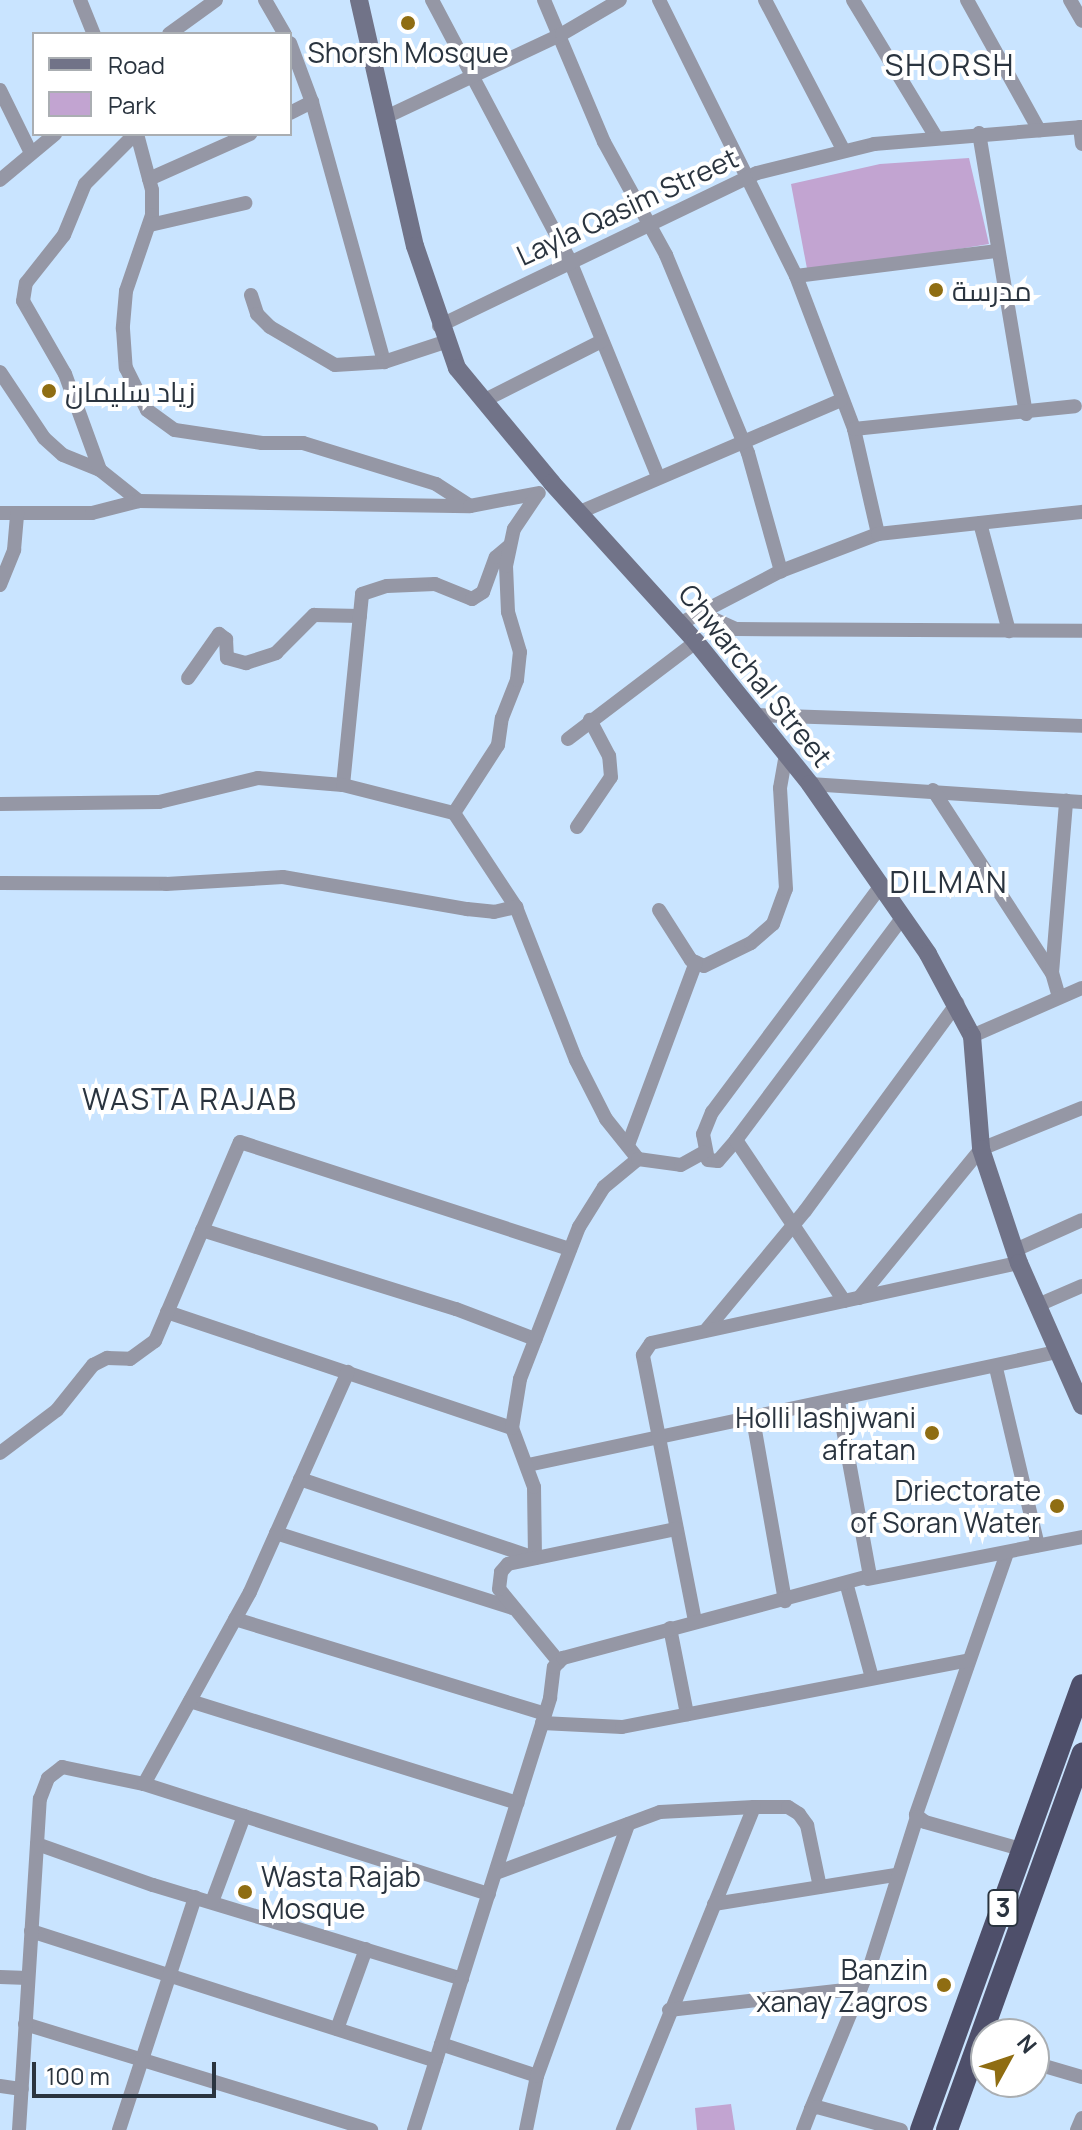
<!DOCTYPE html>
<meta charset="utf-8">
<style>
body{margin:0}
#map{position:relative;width:1082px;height:2130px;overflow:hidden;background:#c9e4ff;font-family:Manrope,Cairo,sans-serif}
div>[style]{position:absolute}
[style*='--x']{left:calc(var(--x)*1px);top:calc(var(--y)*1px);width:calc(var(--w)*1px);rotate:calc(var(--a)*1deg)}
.green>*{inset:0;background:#c2a4d1}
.minor>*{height:14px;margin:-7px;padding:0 7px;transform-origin:7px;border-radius:7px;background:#9597a5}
.secondary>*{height:18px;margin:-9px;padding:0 9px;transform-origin:9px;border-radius:9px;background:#717388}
.trunk>*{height:22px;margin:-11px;padding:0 11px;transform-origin:11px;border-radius:11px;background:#4e4f6a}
.dots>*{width:22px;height:22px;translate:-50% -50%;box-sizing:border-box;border:4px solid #fff;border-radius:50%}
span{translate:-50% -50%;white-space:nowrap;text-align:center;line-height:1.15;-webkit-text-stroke:8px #fff;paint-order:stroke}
.shield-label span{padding:2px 6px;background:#fff;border:2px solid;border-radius:6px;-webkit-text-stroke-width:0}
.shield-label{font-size:26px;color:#2a343f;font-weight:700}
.poi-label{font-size:28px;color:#2a343f}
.left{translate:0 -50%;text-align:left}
.right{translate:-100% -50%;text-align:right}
.street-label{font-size:28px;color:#2a343f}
.neighbourhood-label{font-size:30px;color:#2a343f;letter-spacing:2px}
.legend{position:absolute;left:32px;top:32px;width:260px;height:104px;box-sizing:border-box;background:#fff;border:2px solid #aaaeb2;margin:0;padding:10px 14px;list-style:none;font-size:24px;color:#2a343f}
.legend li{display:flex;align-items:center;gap:16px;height:40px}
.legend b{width:40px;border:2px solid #aaaeb2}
.north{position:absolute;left:970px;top:2018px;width:80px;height:80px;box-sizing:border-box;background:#fff;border:2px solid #aaaeb2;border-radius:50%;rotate:50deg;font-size:22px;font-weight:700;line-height:32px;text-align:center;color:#2a343f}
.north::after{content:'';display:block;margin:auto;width:28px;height:36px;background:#8f6d12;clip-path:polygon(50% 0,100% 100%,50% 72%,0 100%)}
.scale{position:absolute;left:32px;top:2062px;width:184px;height:36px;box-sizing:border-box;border:4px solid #2a343f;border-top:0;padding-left:10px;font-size:24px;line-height:28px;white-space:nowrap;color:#2a343f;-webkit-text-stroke:6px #fff;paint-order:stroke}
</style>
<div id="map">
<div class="green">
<div style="clip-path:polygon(969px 158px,989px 244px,808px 274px,791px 184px,880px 164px)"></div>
<div style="clip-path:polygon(731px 2104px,735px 2130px,697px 2130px,695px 2108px)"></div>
</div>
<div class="minor">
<div style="--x:80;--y:0;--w:37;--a:68"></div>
<div style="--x:265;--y:0;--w:39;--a:60"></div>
<div style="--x:432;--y:0;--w:295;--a:62.1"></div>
<div style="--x:570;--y:261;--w:233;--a:67.8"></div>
<div style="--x:544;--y:0;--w:154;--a:67.1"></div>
<div style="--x:604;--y:142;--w:129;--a:61.2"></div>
<div style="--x:666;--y:255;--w:214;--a:67.5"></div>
<div style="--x:748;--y:453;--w:123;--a:74.4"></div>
<div style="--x:659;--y:0;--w:308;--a:63.6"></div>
<div style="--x:796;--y:276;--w:164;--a:69.2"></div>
<div style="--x:854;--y:429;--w:108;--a:77.1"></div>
<div style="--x:765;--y:0;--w:168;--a:62.4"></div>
<div style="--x:853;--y:0;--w:160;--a:58.8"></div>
<div style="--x:967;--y:0;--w:149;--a:61"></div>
<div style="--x:1070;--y:0;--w:24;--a:60"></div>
<div style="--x:169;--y:34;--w:58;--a:-35.9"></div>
<div style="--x:290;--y:43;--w:63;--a:69.6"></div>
<div style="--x:312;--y:102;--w:270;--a:74.5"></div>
<div style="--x:0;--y:90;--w:68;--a:63.8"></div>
<div style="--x:290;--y:113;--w:25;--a:-27"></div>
<div style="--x:388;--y:116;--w:192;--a:-25.2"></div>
<div style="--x:562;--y:34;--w:67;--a:-30.4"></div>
<div style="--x:1080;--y:127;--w:17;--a:83"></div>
<div style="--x:979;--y:133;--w:285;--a:80.5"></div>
<div style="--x:137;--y:134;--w:58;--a:75"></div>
<div style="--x:152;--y:190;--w:25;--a:90"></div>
<div style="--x:152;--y:215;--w:80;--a:108.9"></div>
<div style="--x:126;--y:291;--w:38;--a:95"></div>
<div style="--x:123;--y:329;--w:39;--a:86"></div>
<div style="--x:126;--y:368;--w:47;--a:63.4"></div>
<div style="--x:147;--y:410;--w:34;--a:36"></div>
<div style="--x:175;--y:430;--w:88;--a:8.5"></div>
<div style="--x:262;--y:443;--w:41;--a:0"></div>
<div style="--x:303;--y:443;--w:139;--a:17.1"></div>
<div style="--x:436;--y:484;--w:40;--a:32.9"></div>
<div style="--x:149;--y:179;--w:111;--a:-24"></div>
<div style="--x:0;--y:180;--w:72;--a:-39.9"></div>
<div style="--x:150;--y:225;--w:98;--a:-13"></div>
<div style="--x:796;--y:276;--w:203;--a:-7.1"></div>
<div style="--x:251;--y:295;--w:20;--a:72"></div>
<div style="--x:257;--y:314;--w:18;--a:45"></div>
<div style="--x:270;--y:327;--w:75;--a:30.3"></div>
<div style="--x:335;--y:365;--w:49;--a:-3.5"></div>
<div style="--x:384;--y:362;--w:64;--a:-18.2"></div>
<div style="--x:439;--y:326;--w:353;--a:-25.7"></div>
<div style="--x:757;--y:173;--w:121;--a:-13.9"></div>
<div style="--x:874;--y:144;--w:209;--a:-4.7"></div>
<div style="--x:0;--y:372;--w:79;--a:56.3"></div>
<div style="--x:44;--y:438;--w:25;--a:42"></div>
<div style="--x:63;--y:455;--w:40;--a:22"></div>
<div style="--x:100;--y:470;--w:50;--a:38.5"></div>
<div style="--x:483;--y:401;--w:133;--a:-26.8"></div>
<div style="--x:854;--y:429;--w:222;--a:-5.9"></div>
<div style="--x:100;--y:470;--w:102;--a:-110"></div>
<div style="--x:65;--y:374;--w:84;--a:-119.9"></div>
<div style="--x:23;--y:301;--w:18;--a:-81"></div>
<div style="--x:26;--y:283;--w:61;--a:-51.6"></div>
<div style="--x:64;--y:235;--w:55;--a:-67.6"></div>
<div style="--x:85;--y:184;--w:71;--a:-45"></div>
<div style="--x:580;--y:512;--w:284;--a:-23.2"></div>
<div style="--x:0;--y:513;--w:92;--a:0"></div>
<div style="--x:92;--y:513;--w:49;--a:-14.3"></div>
<div style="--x:139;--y:501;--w:331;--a:0.9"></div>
<div style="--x:470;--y:506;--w:70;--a:-10.7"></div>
<div style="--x:980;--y:523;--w:112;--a:75"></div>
<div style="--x:0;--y:585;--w:38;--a:-68"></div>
<div style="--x:14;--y:550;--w:37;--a:-85"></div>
<div style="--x:700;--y:613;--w:39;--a:24"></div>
<div style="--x:736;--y:629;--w:346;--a:0.3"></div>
<div style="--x:681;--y:623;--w:113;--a:-27.5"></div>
<div style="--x:781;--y:571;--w:104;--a:-20.9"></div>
<div style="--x:878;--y:534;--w:205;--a:-6.2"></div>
<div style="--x:188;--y:678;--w:54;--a:-54.8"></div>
<div style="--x:219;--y:634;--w:9;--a:36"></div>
<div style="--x:226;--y:639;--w:19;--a:87"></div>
<div style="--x:227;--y:658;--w:20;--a:15"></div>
<div style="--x:246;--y:663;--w:32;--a:-18"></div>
<div style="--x:276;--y:653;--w:54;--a:-45"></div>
<div style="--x:314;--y:615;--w:46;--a:1.2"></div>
<div style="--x:754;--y:715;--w:328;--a:1.9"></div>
<div style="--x:568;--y:739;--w:161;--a:-37.2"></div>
<div style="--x:810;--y:784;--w:273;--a:3.8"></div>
<div style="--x:343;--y:785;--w:192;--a:-84.3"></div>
<div style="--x:362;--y:594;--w:26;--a:-18"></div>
<div style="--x:387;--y:586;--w:48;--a:-2.4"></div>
<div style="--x:435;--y:584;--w:40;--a:22"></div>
<div style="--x:472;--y:599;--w:13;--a:-32"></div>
<div style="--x:483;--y:592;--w:37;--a:-70"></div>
<div style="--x:496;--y:557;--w:17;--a:-40"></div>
<div style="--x:933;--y:790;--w:218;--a:57"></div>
<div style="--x:0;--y:804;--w:159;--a:-0.7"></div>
<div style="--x:159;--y:802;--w:102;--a:-13.6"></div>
<div style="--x:258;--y:778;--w:85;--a:4.7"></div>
<div style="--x:343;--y:785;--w:114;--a:14.2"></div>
<div style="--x:454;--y:813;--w:81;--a:-57.1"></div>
<div style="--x:498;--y:745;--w:27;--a:-82"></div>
<div style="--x:502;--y:718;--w:41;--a:-68.5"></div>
<div style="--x:517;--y:680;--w:28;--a:-84"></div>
<div style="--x:520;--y:652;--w:42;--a:-106.7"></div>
<div style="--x:508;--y:612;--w:46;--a:-92.5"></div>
<div style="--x:506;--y:566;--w:38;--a:-78"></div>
<div style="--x:514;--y:529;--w:40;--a:-56"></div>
<div style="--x:454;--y:813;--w:113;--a:56.6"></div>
<div style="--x:516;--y:907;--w:164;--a:68.6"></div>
<div style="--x:576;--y:1060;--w:66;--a:63"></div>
<div style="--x:606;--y:1119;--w:51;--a:51.3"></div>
<div style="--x:577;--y:827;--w:60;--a:-55.8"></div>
<div style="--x:611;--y:777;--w:21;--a:-95"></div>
<div style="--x:609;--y:756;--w:41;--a:-117.8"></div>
<div style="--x:0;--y:883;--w:166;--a:0.3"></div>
<div style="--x:166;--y:884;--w:117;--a:-3.4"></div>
<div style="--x:283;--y:877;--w:187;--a:9.9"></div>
<div style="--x:467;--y:909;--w:27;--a:6"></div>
<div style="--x:494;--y:912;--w:23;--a:-13"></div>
<div style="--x:880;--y:887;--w:281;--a:126.7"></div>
<div style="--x:712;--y:1112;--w:24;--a:112"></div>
<div style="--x:703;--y:1134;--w:26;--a:79"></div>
<div style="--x:708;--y:1160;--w:10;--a:6"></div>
<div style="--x:718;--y:1161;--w:28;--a:-49"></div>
<div style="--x:736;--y:1140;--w:279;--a:-53.2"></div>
<div style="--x:659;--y:910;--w:59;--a:57.4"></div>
<div style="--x:691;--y:960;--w:14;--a:25"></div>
<div style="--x:704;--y:966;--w:52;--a:-26.1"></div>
<div style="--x:751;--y:943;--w:29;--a:-41"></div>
<div style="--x:773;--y:924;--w:37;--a:-70"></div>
<div style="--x:786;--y:889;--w:101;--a:-93.4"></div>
<div style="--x:780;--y:788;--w:34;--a:-80"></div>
<div style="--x:1059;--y:997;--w:25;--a:-106"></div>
<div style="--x:1052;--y:973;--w:173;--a:-85.3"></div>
<div style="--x:972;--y:1036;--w:120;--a:-23.6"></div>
<div style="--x:736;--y:1140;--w:194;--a:56.1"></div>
<div style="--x:628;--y:1145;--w:195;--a:-69.6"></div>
<div style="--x:202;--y:1230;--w:266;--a:17.3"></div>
<div style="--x:456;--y:1309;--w:85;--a:20.8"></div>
<div style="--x:1015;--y:1250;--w:73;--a:-24.1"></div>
<div style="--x:859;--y:1298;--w:193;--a:-50.7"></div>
<div style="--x:981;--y:1149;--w:109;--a:-22.1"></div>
<div style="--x:1038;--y:1305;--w:48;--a:-23.4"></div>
<div style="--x:167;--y:1312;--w:364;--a:18.6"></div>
<div style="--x:707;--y:1329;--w:153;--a:-50.3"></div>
<div style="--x:805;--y:1211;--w:258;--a:-53.8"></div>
<div style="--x:996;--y:1368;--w:182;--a:76.7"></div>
<div style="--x:753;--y:1419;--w:185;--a:80"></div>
<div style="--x:0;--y:1453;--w:71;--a:-37"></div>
<div style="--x:57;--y:1410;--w:58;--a:-51.3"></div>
<div style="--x:93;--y:1365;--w:16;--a:-27"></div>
<div style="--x:107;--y:1358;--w:23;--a:2"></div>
<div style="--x:130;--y:1359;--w:31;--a:-36"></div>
<div style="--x:155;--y:1341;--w:216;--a:-66.9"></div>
<div style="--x:240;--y:1142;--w:347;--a:18"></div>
<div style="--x:528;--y:1465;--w:541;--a:-12.06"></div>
<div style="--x:300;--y:1479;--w:248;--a:18.6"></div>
<div style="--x:535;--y:1558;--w:71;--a:-90.8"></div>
<div style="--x:534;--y:1487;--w:63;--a:-110.4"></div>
<div style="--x:512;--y:1428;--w:50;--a:-80.7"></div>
<div style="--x:520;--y:1379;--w:163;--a:-68.8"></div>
<div style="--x:579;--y:1227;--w:47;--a:-58"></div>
<div style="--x:604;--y:1187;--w:44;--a:-39.5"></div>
<div style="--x:638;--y:1159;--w:43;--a:7.9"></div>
<div style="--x:681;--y:1165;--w:26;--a:-29"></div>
<div style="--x:276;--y:1533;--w:248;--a:17.6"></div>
<div style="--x:1007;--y:1553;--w:277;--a:109.2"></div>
<div style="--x:916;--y:1815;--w:11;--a:38"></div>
<div style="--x:925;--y:1822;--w:103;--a:15.8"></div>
<div style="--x:868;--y:1579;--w:218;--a:-11.1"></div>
<div style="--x:847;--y:1586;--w:95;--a:74.8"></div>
<div style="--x:235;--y:1619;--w:324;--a:17"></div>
<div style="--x:695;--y:1621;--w:271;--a:-101.1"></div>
<div style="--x:643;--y:1355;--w:14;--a:-56"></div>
<div style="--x:651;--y:1343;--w:377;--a:-12.3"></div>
<div style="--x:670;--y:1628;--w:88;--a:78.8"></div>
<div style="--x:559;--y:1662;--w:94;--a:-129.4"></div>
<div style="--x:499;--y:1589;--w:17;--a:-83"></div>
<div style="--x:501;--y:1572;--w:11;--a:-49"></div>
<div style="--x:508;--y:1564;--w:172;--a:-11.8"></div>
<div style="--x:190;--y:1701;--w:343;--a:17.3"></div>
<div style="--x:542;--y:1723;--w:80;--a:2.9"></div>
<div style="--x:622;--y:1727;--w:353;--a:-10.9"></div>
<div style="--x:144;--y:1784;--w:219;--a:-61.1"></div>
<div style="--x:250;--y:1592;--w:241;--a:-66"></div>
<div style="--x:754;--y:1807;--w:34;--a:0"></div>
<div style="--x:788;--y:1807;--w:13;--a:32"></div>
<div style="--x:799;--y:1814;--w:14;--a:54"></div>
<div style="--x:807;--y:1825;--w:63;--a:78.2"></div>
<div style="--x:37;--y:1844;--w:123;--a:19.5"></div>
<div style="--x:153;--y:1885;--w:323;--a:16.9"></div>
<div style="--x:496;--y:1873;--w:175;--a:-20.4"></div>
<div style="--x:660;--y:1812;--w:94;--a:-3"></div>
<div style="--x:754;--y:1807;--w:349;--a:112.1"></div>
<div style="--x:212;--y:1902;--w:92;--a:-69.6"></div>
<div style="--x:714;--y:1904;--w:184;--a:-9.1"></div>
<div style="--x:31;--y:1931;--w:425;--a:17.8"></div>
<div style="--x:0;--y:1977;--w:28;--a:2"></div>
<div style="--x:669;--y:2010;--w:193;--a:-6.5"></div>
<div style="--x:25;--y:2024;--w:362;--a:17"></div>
<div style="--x:337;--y:2029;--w:85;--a:-70.1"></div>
<div style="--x:441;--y:2044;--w:101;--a:18.4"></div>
<div style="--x:1034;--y:2063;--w:50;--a:16.3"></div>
<div style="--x:0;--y:2086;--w:22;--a:8"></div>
<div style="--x:811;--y:2109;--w:155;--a:-67.6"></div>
<div style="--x:870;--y:1966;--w:156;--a:-72.5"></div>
<div style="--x:19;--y:2130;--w:332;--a:-86.4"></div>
<div style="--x:40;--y:1799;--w:22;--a:-69"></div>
<div style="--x:48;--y:1778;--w:18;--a:-38"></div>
<div style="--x:62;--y:1767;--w:84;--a:11.7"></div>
<div style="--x:144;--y:1784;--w:362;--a:17.7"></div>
<div style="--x:119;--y:2130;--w:245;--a:-71.9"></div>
<div style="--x:414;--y:2130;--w:453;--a:-72.5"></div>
<div style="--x:550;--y:1698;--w:31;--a:-83"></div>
<div style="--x:554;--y:1667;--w:13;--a:-45"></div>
<div style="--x:563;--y:1658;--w:318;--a:-15"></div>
<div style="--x:870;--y:1576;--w:178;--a:-100.4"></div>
<div style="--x:526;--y:2130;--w:55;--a:-78.5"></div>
<div style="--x:537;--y:2076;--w:268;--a:-70.1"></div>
<div style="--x:803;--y:2130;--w:22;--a:-69"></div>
<div style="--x:811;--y:2109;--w:6;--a:-18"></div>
<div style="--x:817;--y:2107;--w:87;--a:15.3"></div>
<div style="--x:1077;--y:2130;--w:13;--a:-67"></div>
</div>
<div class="secondary">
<div style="--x:359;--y:0;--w:252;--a:77.2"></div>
<div style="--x:415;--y:246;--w:129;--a:71"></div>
<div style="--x:457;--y:368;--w:149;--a:50.4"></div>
<div style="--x:552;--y:483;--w:215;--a:47.8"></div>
<div style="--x:696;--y:642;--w:182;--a:51.2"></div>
<div style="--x:810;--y:784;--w:207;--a:55.2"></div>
<div style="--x:928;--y:954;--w:93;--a:61.8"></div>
<div style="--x:972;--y:1036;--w:113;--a:85.4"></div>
<div style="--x:981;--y:1149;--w:120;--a:71.6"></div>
<div style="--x:1019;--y:1263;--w:156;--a:66.2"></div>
</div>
<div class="trunk">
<div style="--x:921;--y:2130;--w:473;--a:-70.1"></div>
<div style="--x:947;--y:2130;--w:400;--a:-70.2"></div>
</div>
<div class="dots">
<div style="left:408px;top:23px;background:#8f6d12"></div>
<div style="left:936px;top:290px;background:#8f6d12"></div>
<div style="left:49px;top:391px;background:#8f6d12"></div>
<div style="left:932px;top:1433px;background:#8f6d12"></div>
<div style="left:1057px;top:1506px;background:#8f6d12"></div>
<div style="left:245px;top:1892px;background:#8f6d12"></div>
<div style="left:944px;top:1985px;background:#8f6d12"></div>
</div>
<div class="shield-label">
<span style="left:1003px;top:1908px">3</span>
</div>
<div class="poi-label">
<span style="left:408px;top:52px">Shorsh Mosque</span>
<span class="left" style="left:952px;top:290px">مدرسة</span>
<span class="left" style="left:65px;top:391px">زياد سليمان</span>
<span class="right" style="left:916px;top:1433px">Holli lashjwani<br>afratan</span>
<span class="right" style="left:1041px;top:1506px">Driectorate<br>of Soran Water</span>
<span class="left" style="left:261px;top:1892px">Wasta Rajab<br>Mosque</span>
<span class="right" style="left:928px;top:1985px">Banzin<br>xanay Zagros</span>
</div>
<div class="street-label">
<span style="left:627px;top:206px;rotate:-25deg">Layla Qasim Street</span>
<span style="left:756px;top:675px;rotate:51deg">Chwarchal Street</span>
</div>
<div class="neighbourhood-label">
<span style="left:950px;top:65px">SHORSH</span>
<span style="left:949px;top:882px">DILMAN</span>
<span style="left:190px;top:1099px">WASTA RAJAB</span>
</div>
<ul class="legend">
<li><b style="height:10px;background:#717388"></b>Road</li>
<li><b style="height:22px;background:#c2a4d1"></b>Park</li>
</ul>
<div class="north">N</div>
<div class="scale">100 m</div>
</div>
